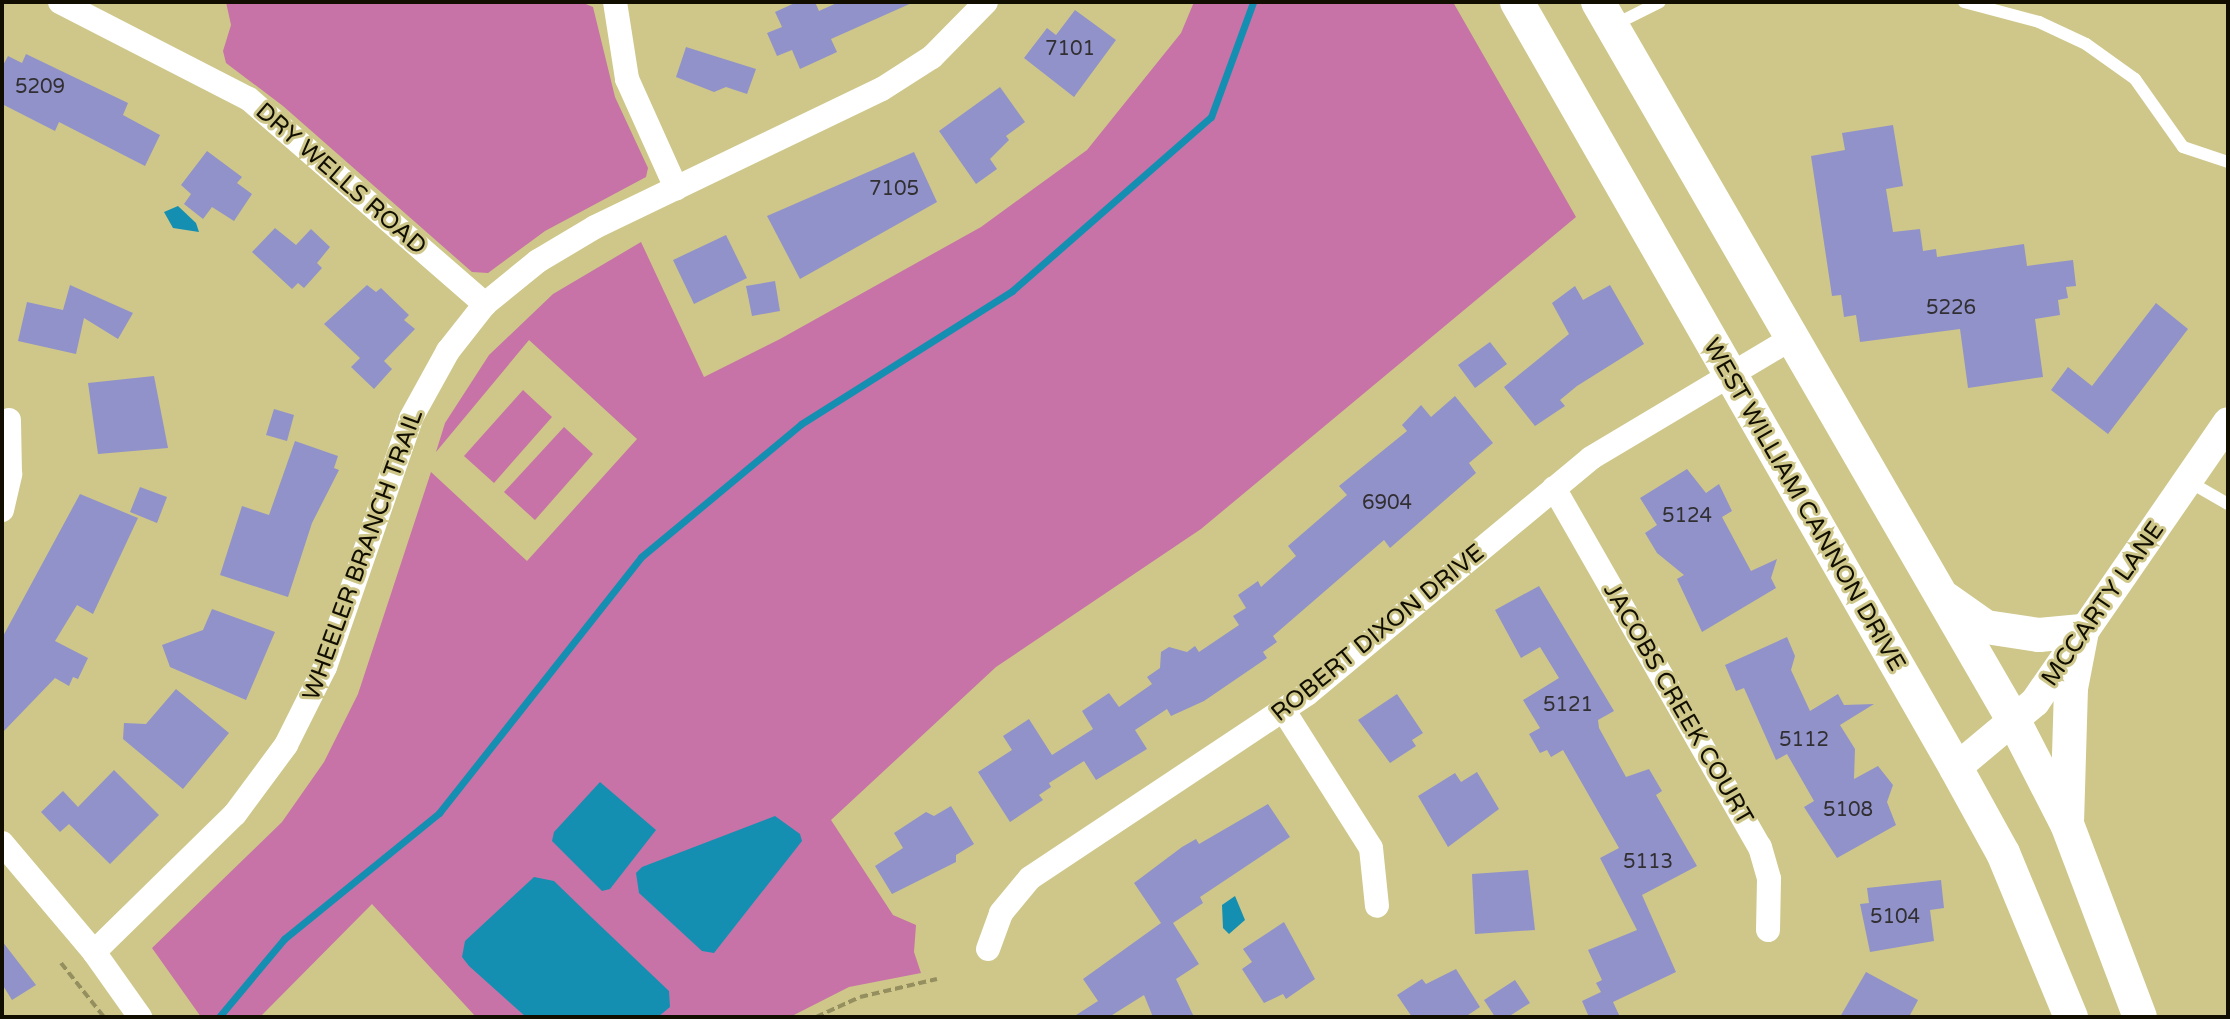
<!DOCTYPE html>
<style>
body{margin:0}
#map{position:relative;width:2230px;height:1019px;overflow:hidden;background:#cec789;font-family:"Varela Round",sans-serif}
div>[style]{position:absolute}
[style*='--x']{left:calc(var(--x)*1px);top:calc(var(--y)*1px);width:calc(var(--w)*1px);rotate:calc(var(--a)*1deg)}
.green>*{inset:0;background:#c773a7}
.water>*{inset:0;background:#158fb1}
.stream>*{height:7px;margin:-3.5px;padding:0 3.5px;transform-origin:3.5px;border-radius:3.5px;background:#158fb1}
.building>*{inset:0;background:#9192c9}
.path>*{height:4px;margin-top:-2px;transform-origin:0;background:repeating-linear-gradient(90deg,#958f60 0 8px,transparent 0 12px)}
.service>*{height:12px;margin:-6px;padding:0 6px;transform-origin:6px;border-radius:6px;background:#fff}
.minor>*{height:24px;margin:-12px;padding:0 12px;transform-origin:12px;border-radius:12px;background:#fff}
.tertiary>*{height:30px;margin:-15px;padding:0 15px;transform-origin:15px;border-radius:15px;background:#fff}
.secondary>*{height:34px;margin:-17px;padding:0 17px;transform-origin:17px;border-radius:17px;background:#fff}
span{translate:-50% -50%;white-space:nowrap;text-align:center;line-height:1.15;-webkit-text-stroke:6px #cec789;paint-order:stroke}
.number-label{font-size:20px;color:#312f32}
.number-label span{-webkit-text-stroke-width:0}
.street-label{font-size:24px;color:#110e00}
.frame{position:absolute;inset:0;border:4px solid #110e00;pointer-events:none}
</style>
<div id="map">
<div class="green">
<div style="clip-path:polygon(226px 2px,581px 2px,593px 7px,615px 97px,648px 168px,646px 177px,545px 231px,488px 273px,472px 272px,283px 106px,226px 63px,223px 51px,231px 25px)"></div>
<div style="clip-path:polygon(1194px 2px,1453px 2px,1576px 217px,1201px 529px,996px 667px,831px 820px,893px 915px,916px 925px,914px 952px,921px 973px,849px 987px,790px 1017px,476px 1017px,372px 904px,260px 1017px,201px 1017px,152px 948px,282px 822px,324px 762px,358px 694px,431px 472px,527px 561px,637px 439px,529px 340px,436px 452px,445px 423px,489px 355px,553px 294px,641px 242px,704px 377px,780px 339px,981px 227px,1087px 150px,1181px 33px)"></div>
<div style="clip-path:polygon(523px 390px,552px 417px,494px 483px,464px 456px)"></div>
<div style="clip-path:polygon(564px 427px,593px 454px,535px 520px,504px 492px)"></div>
</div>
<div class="water">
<div style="clip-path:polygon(178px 206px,196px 223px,199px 232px,173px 228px,164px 212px)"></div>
<div style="clip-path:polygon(600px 782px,656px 830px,610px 889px,602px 891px,552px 841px,554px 832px)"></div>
<div style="clip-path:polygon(775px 816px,800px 834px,802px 841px,714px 953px,702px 951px,639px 893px,636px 873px,642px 867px)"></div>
<div style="clip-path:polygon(534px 877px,554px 881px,587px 913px,669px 991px,670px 1007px,658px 1017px,526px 1017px,469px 966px,462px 957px,465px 941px)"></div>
<div style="clip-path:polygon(1235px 896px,1245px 920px,1229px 934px,1223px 928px,1222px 905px)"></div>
</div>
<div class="stream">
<div style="--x:219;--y:1017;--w:102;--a:-50.2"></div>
<div style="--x:284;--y:939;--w:200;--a:-39.1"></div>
<div style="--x:439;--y:813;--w:326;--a:-51.7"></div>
<div style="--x:641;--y:557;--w:208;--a:-39.7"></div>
<div style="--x:801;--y:424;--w:249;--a:-32.2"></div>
<div style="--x:1012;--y:291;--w:264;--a:-41.2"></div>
<div style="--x:1211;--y:117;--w:122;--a:-69.9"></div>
</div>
<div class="building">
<div style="clip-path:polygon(797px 2px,815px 2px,819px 11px,839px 2px,914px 2px,831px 39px,837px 52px,800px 69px,792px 50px,777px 56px,767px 33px,782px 27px,775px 12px)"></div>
<div style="clip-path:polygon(1075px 10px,1116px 40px,1074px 97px,1024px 58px,1047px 28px,1056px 35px)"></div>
<div style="clip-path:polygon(686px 47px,756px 69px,747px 94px,726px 87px,714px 92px,676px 77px)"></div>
<div style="clip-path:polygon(26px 54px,128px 103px,123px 115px,160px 135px,145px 166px,59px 122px,55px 131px,2px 104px,2px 67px,8px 56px,22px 63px)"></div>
<div style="clip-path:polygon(1000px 87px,1025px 122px,1006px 136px,1009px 140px,990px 159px,997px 169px,976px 184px,939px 131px)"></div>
<div style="clip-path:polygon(1893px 125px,1903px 186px,1886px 189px,1893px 232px,1920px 229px,1923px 251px,1936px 249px,1937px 257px,2024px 244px,2027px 266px,2073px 260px,2076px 286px,2066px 287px,2068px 298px,2058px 300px,2060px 315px,2035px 319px,2043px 377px,1968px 388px,1960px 329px,1860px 342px,1856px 315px,1844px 317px,1841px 295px,1832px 296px,1811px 156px,1845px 150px,1842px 133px)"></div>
<div style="clip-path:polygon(207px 151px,242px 177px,237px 183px,252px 194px,234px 221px,212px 207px,203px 219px,184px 204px,191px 194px,181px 185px)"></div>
<div style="clip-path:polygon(914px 152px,937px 202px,800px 279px,767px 216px)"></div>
<div style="clip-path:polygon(275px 228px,296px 245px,311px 229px,330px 247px,317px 263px,322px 268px,304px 288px,298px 283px,292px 289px,252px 252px)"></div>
<div style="clip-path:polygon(726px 235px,747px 278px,694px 304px,673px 260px)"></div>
<div style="clip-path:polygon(775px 281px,780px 311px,752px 316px,746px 286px)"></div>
<div style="clip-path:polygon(70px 285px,133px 313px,118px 339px,84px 318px,76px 354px,18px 341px,27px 302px,63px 310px)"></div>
<div style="clip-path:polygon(367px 285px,376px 292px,381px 288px,409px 315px,404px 320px,415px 329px,384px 361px,392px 369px,374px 389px,351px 367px,360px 358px,324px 324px)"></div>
<div style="clip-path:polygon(1610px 285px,1644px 344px,1577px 386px,1560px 400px,1565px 406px,1535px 426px,1504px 387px,1569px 334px,1552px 303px,1575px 286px,1583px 300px)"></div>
<div style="clip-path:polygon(2156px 303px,2188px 329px,2108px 434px,2051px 390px,2068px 367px,2092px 386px)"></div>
<div style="clip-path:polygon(1490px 342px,1507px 364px,1475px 388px,1458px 365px)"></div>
<div style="clip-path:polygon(154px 376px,168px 448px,98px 454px,88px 383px)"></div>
<div style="clip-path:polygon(1455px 396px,1493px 443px,1469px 463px,1476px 473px,1390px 548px,1384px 540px,1273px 636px,1277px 642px,1263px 652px,1267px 658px,1204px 701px,1171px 716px,1167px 709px,1135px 730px,1147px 749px,1096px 780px,1084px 761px,1049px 783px,1051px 787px,1039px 795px,1043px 800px,1010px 822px,978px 772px,1012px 750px,1003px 736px,1029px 719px,1052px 755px,1093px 729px,1082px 711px,1109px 693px,1119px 707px,1152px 684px,1147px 677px,1160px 668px,1161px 652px,1169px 647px,1187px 652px,1195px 646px,1199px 652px,1239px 625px,1233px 616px,1246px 608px,1238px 595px,1258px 581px,1261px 587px,1296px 556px,1288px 546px,1347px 495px,1339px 486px,1407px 431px,1402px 425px,1421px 405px,1431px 417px)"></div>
<div style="clip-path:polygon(274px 409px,294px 415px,287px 441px,266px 435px)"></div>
<div style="clip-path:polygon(295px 441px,338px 456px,334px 468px,339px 470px,312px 523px,288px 597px,220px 575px,242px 506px,269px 515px)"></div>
<div style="clip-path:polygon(1687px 469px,1706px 493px,1719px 484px,1732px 511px,1722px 517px,1751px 571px,1777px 559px,1771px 578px,1776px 588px,1702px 632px,1677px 579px,1684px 575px,1657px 553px,1645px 533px,1657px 525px,1640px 498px)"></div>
<div style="clip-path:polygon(140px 487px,167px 497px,157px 523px,130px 512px)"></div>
<div style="clip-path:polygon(80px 494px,138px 518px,93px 614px,77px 605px,55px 641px,88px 658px,78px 679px,73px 677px,69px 686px,55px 678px,2px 733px,2px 638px)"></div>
<div style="clip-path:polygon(1539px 586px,1614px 711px,1598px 720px,1599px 728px,1626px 777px,1649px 769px,1662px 791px,1656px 795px,1697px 866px,1642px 895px,1676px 972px,1613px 1002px,1620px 1017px,1589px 1017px,1582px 1001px,1601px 992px,1596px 983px,1602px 980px,1588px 950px,1637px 930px,1600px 858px,1619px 848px,1563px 750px,1551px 757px,1547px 750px,1540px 753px,1529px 734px,1540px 728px,1523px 700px,1559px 678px,1540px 647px,1521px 658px,1495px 610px)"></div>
<div style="clip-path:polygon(212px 609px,275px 632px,246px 700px,170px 667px,162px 645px,203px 630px)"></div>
<div style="clip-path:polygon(1787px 637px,1795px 656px,1791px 670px,1810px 711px,1838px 694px,1844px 705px,1874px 704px,1840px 725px,1855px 749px,1854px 779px,1878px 766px,1893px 785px,1887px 802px,1896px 825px,1837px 858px,1804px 807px,1814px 801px,1787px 754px,1776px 760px,1744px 688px,1736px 691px,1725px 665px)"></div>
<div style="clip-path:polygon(176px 689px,229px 733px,183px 789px,123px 739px,124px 723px,146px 724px)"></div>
<div style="clip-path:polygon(1397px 694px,1423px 733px,1412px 740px,1416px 746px,1390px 763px,1358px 720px)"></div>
<div style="clip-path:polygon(114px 770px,159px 815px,110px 864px,69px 824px,60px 832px,41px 812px,63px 791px,78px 807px)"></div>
<div style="clip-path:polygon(1477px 772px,1499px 809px,1448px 847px,1418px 796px,1455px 773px,1461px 782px)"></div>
<div style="clip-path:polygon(1268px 804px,1290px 837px,1200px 897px,1203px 903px,1173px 923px,1199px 964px,1176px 979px,1194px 1017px,1153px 1017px,1144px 995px,1109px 1017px,1073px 1017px,1098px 1001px,1083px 979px,1161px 923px,1134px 883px,1182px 847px,1196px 839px,1199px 844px)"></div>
<div style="clip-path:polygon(951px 806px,974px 844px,956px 855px,956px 862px,892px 894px,875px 866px,903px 848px,894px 833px,926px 812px,934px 816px)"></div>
<div style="clip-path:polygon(1528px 870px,1535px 930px,1475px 934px,1472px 874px)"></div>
<div style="clip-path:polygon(1941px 880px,1944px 908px,1930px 910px,1934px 941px,1870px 952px,1860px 904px,1869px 903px,1867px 888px)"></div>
<div style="clip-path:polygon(1284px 922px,1315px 979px,1286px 999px,1283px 994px,1264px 1003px,1242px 969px,1252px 962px,1243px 949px)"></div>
<div style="clip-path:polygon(2px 941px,36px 985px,12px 1000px,2px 984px)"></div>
<div style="clip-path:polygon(1456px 969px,1480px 1007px,1465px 1017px,1412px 1017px,1397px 995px,1422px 979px,1426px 984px)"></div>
<div style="clip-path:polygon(1866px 972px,1918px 1000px,1909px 1017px,1840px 1017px)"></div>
<div style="clip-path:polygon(1515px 980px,1530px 1003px,1508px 1017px,1495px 1017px,1484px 1000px)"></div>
</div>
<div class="path">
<div style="--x:61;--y:963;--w:69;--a:51.5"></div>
<div style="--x:816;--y:1017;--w:48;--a:-24.4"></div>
<div style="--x:860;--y:997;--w:79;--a:-13.2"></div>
</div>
<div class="service">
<div style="--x:1964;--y:2;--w:78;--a:14.9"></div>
<div style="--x:2039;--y:22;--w:52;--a:25.1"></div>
<div style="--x:2086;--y:44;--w:60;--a:35.5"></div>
<div style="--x:2135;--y:79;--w:83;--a:54.8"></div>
<div style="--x:2183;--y:147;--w:47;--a:18.4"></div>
<div style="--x:1614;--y:25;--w:51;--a:-26.6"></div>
<div style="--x:2188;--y:481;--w:46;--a:29.9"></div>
</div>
<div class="minor">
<div style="--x:60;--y:2;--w:212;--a:27.2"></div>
<div style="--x:249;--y:99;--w:313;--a:41"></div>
<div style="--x:615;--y:2;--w:78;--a:81.1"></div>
<div style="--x:627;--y:79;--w:120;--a:65.8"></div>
<div style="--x:1554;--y:488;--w:414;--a:60.2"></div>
<div style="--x:1760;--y:847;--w:33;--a:74"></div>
<div style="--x:1769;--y:879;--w:51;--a:91.1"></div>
<div style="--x:2;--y:510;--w:37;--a:-77"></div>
<div style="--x:10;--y:474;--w:54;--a:-91.1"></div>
<div style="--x:1284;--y:711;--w:162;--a:57.6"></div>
<div style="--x:1371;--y:848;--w:58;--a:84.1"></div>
<div style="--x:2;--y:843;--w:143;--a:49.8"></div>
<div style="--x:94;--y:952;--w:80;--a:54.7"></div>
<div style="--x:988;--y:949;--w:38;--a:-70"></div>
<div style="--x:1001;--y:913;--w:45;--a:-50.4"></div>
<div style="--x:1030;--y:878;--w:333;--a:-33.6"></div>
<div style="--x:1307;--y:694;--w:369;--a:-39.7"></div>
<div style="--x:1591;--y:458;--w:234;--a:-30.8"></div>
<div style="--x:94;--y:952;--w:197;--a:-44.4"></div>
<div style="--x:235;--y:814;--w:86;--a:-53.5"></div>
<div style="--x:286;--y:745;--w:87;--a:-63.4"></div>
<div style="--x:325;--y:667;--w:263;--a:-70.9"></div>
<div style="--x:411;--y:418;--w:77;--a:-61.1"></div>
<div style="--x:448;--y:351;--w:60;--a:-51.8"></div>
<div style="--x:485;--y:304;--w:68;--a:-39.1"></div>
<div style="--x:538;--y:261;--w:66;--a:-30.8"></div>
<div style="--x:595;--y:227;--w:318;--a:-25.7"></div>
<div style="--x:882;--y:89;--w:59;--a:-32.6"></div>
<div style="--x:932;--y:57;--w:77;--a:-45.5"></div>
</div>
<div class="tertiary">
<div style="--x:1956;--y:768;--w:103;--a:-39.9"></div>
<div style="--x:2035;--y:702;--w:340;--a:-55.4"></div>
</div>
<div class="secondary">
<div style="--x:1517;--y:2;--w:883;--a:60.18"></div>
<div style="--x:1956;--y:768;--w:97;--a:61.1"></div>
<div style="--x:2003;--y:853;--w:178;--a:67.5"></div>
<div style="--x:1598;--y:2;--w:833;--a:59.96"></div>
<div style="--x:2015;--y:723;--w:114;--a:62.8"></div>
<div style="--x:2067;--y:824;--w:206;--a:69.3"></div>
<div style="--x:1946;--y:599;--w:49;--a:35"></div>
<div style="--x:1986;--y:627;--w:54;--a:8.6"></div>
<div style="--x:2039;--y:635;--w:43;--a:-5.3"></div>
<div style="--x:2082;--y:631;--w:58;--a:100.9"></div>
<div style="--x:2071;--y:688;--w:131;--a:91.7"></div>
</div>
<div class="number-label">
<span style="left:1070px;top:49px">7101</span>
<span style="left:40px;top:87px">5209</span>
<span style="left:894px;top:189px">7105</span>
<span style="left:1951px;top:308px">5226</span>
<span style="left:1387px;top:503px">6904</span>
<span style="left:1687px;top:516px">5124</span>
<span style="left:1568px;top:705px">5121</span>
<span style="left:1804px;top:740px">5112</span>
<span style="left:1848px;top:810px">5108</span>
<span style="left:1648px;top:862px">5113</span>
<span style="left:1895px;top:917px">5104</span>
</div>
<div class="street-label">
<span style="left:341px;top:179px;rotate:41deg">DRY WELLS ROAD</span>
<span style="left:1804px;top:505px;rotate:60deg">WEST WILLIAM CANNON DRIVE</span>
<span style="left:363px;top:555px;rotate:-70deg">WHEELER BRANCH TRAIL</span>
<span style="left:2103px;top:604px;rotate:-55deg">MCCARTY LANE</span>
<span style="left:1378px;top:633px;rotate:-39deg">ROBERT DIXON DRIVE</span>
<span style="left:1678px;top:704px;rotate:60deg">JACOBS CREEK COURT</span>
</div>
<div class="frame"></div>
</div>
